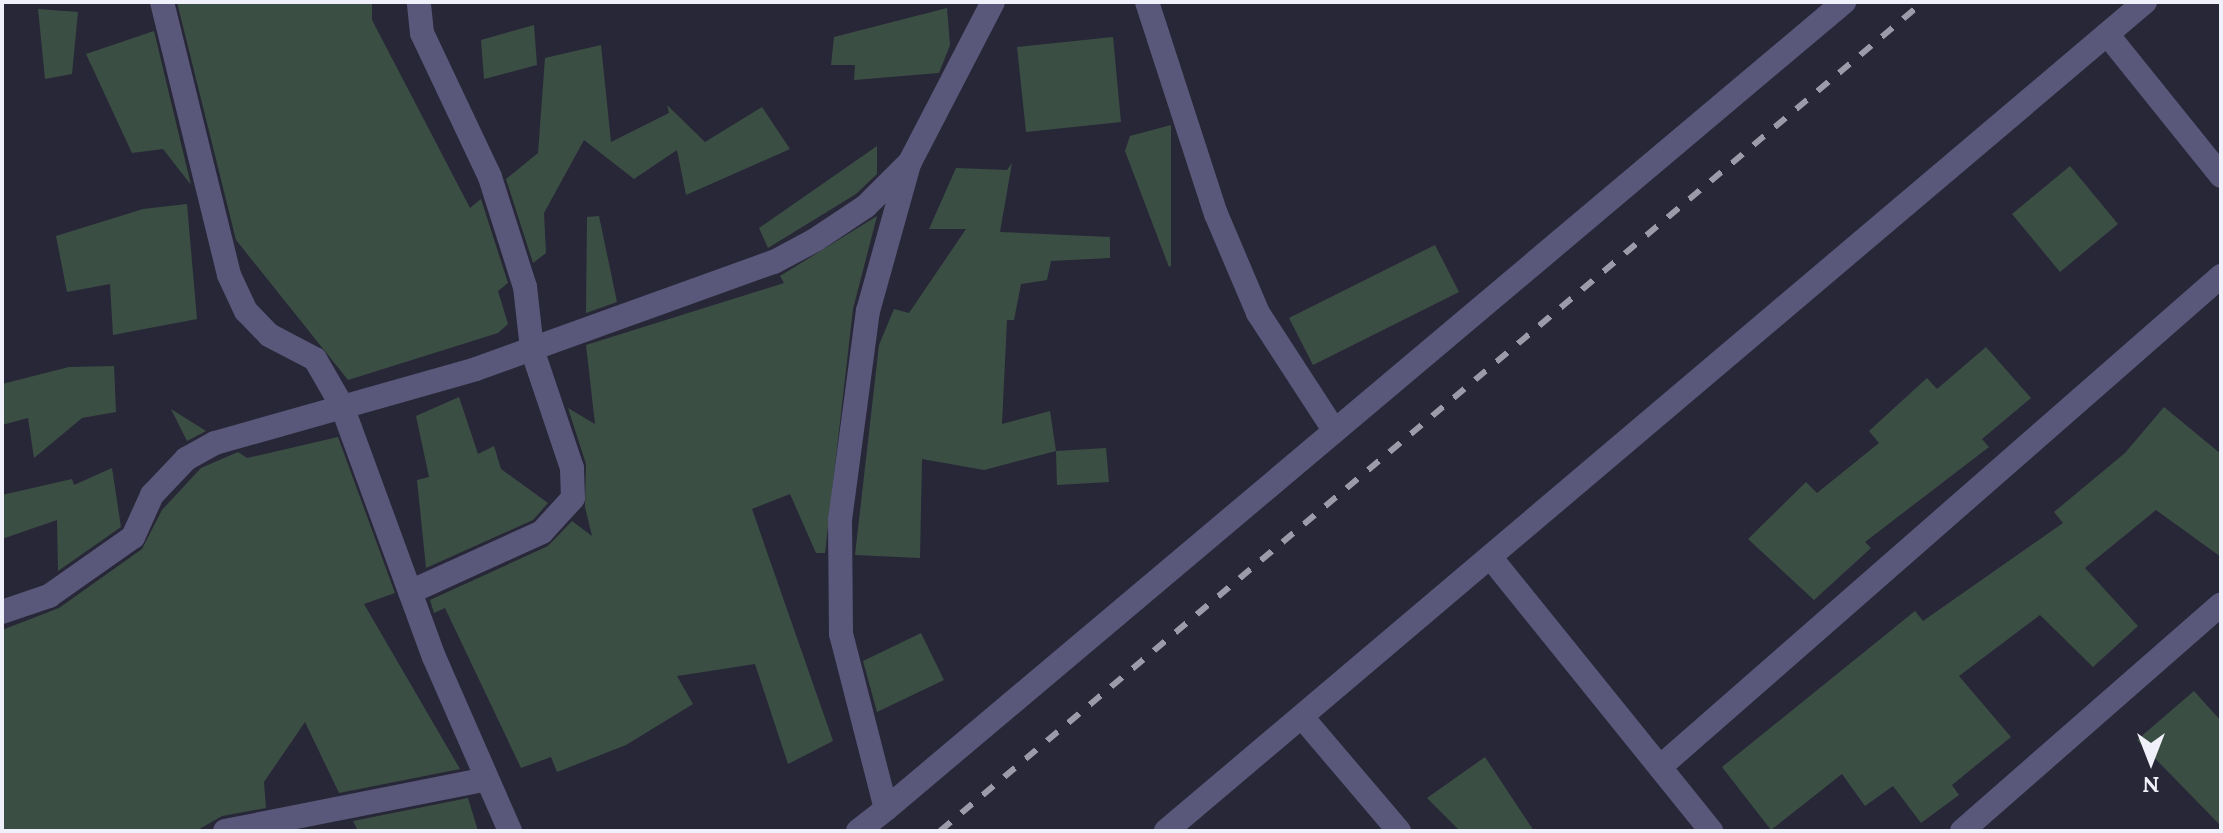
<!DOCTYPE html>
<style>
body{margin:0}
#map{position:relative;width:2223px;height:833px;overflow:hidden;background:#282738;font-family:Lora,serif}
div>[style]{position:absolute}
[style*='--x']{left:calc(var(--x)*1px);top:calc(var(--y)*1px);width:calc(var(--w)*1px);rotate:calc(var(--a)*1deg)}
.building>*{inset:0;background:#3b4e43}
.minor>*{height:24px;margin:-12px;padding:0 12px;transform-origin:12px;border-radius:12px;background:#5a587a}
.rail>*{height:6px;margin-top:-3px;transform-origin:0;background:repeating-linear-gradient(90deg,#9c9ba9 0 14px,transparent 0 28px)}
span{translate:-50% -50%;white-space:nowrap;text-align:center;line-height:1.15;-webkit-text-stroke:8px #282738;paint-order:stroke}
.frame{position:absolute;inset:0;border:4px solid #f0f0fb;pointer-events:none}
.north{position:absolute;left:2111px;top:721px;width:80px;height:80px;-webkit-text-stroke:6px #282738;paint-order:stroke;rotate:180deg;font-size:22px;font-weight:700;line-height:32px;text-align:center;color:#f0f0fb}
.north::after{content:'';display:block;margin:auto;width:28px;height:36px;background:#f0f0fb;clip-path:polygon(50% 0,100% 100%,50% 72%,0 100%)}
</style>
<div id="map">
<div class="building">
<div style="clip-path:polygon(177px 2px,372px 2px,372px 20px,470px 208px,481px 199px,508px 283px,498px 291px,508px 324px,498px 333px,348px 380px,236px 240px)"></div>
<div style="clip-path:polygon(947px 8px,950px 45px,939px 73px,854px 80px,855px 65px,831px 65px,834px 37px)"></div>
<div style="clip-path:polygon(38px 9px,78px 12px,72px 74px,45px 79px)"></div>
<div style="clip-path:polygon(534px 25px,537px 65px,484px 79px,481px 40px)"></div>
<div style="clip-path:polygon(154px 31px,191px 185px,163px 149px,132px 153px,86px 54px)"></div>
<div style="clip-path:polygon(1113px 37px,1121px 122px,1026px 132px,1017px 47px)"></div>
<div style="clip-path:polygon(601px 45px,611px 142px,669px 113px,667px 105px,705px 142px,762px 107px,790px 149px,686px 195px,677px 150px,634px 179px,584px 140px,544px 213px,546px 253px,533px 263px,506px 179px,538px 153px,545px 58px)"></div>
<div style="clip-path:polygon(1171px 125px,1171px 266px,1169px 267px,1125px 151px,1130px 136px)"></div>
<div style="clip-path:polygon(877px 146px,877px 174px,856px 194px,768px 248px,759px 228px)"></div>
<div style="clip-path:polygon(1012px 163px,1000px 232px,1110px 237px,1110px 258px,1051px 261px,1047px 280px,1021px 284px,1014px 320px,1007px 320px,1002px 424px,1050px 411px,1056px 451px,984px 470px,922px 459px,920px 558px,855px 555px,879px 345px,894px 309px,909px 313px,966px 229px,929px 229px,956px 168px,1007px 170px)"></div>
<div style="clip-path:polygon(2070px 166px,2118px 224px,2060px 272px,2012px 214px)"></div>
<div style="clip-path:polygon(187px 204px,197px 319px,113px 335px,110px 284px,67px 292px,56px 236px,143px 209px)"></div>
<div style="clip-path:polygon(599px 216px,617px 302px,586px 313px,587px 217px)"></div>
<div style="clip-path:polygon(877px 216px,853px 309px,825px 553px,816px 553px,790px 494px,752px 509px,833px 741px,788px 764px,755px 664px,677px 676px,693px 704px,626px 745px,557px 772px,551px 757px,521px 768px,445px 608px,434px 613px,430px 600px,548px 546px,572px 521px,592px 536px,585px 507px,586px 464px,568px 408px,595px 424px,586px 345px,784px 283px,780px 276px)"></div>
<div style="clip-path:polygon(1435px 245px,1459px 292px,1313px 365px,1289px 318px)"></div>
<div style="clip-path:polygon(1986px 347px,2031px 398px,1982px 439px,1989px 447px,1865px 542px,1871px 548px,1814px 600px,1748px 539px,1806px 482px,1817px 493px,1879px 443px,1869px 431px,1927px 378px,1937px 389px)"></div>
<div style="clip-path:polygon(114px 366px,116px 412px,82px 418px,34px 458px,28px 418px,2px 425px,2px 384px,69px 367px)"></div>
<div style="clip-path:polygon(459px 397px,478px 454px,494px 446px,501px 469px,548px 503px,533px 520px,426px 568px,417px 480px,429px 477px,416px 416px)"></div>
<div style="clip-path:polygon(2164px 407px,2221px 454px,2221px 557px,2156px 510px,2085px 568px,2138px 626px,2093px 667px,2040px 615px,1959px 676px,2011px 737px,1952px 785px,1959px 795px,1921px 823px,1893px 786px,1865px 806px,1842px 774px,1771px 830px,1722px 767px,1915px 611px,1923px 621px,2063px 523px,2054px 512px,2125px 453px)"></div>
<div style="clip-path:polygon(171px 409px,206px 431px,187px 441px)"></div>
<div style="clip-path:polygon(338px 437px,395px 593px,364px 604px,460px 769px,339px 793px,305px 722px,264px 782px,266px 808px,222px 816px,196px 831px,2px 831px,2px 630px,59px 608px,142px 549px,162px 510px,201px 468px,238px 452px,247px 458px)"></div>
<div style="clip-path:polygon(1106px 448px,1109px 482px,1057px 485px,1056px 451px)"></div>
<div style="clip-path:polygon(112px 468px,121px 527px,58px 571px,57px 520px,2px 539px,2px 495px,72px 479px,74px 485px)"></div>
<div style="clip-path:polygon(921px 633px,944px 680px,877px 712px,863px 661px)"></div>
<div style="clip-path:polygon(2194px 691px,2221px 721px,2221px 826px,2137px 740px)"></div>
<div style="clip-path:polygon(1485px 757px,1534px 831px,1460px 831px,1427px 798px)"></div>
<div style="clip-path:polygon(468px 798px,478px 831px,358px 831px,353px 821px)"></div>
</div>
<div class="minor">
<div style="--x:162;--y:2;--w:281;--a:76.2"></div>
<div style="--x:229;--y:275;--w:40;--a:65"></div>
<div style="--x:246;--y:311;--w:33;--a:46"></div>
<div style="--x:269;--y:335;--w:52;--a:27.6"></div>
<div style="--x:315;--y:359;--w:54;--a:60.1"></div>
<div style="--x:342;--y:406;--w:267;--a:69.9"></div>
<div style="--x:434;--y:657;--w:190;--a:66.4"></div>
<div style="--x:1147;--y:2;--w:223;--a:72"></div>
<div style="--x:1216;--y:214;--w:108;--a:67"></div>
<div style="--x:1258;--y:313;--w:136;--a:57"></div>
<div style="--x:2107;--y:34;--w:182;--a:51.2"></div>
<div style="--x:1491;--y:558;--w:351;--a:51.1"></div>
<div style="--x:410;--y:592;--w:145;--a:-24.4"></div>
<div style="--x:542;--y:532;--w:46;--a:-47.6"></div>
<div style="--x:573;--y:498;--w:30;--a:-92"></div>
<div style="--x:572;--y:468;--w:126;--a:-108.6"></div>
<div style="--x:532;--y:349;--w:62;--a:-96.4"></div>
<div style="--x:525;--y:287;--w:115;--a:-107.7"></div>
<div style="--x:490;--y:177;--w:159;--a:-115.3"></div>
<div style="--x:422;--y:33;--w:31;--a:-96"></div>
<div style="--x:2;--y:612;--w:50;--a:-18.8"></div>
<div style="--x:49;--y:596;--w:103;--a:-35.1"></div>
<div style="--x:133;--y:537;--w:46;--a:-65.7"></div>
<div style="--x:152;--y:495;--w:50;--a:-46.6"></div>
<div style="--x:186;--y:459;--w:33;--a:-29"></div>
<div style="--x:215;--y:443;--w:271;--a:-15.8"></div>
<div style="--x:476;--y:369;--w:317;--a:-19.8"></div>
<div style="--x:774;--y:262;--w:47;--a:-28.2"></div>
<div style="--x:815;--y:240;--w:61;--a:-33.7"></div>
<div style="--x:866;--y:206;--w:62;--a:-45"></div>
<div style="--x:910;--y:162;--w:180;--a:-62.6"></div>
<div style="--x:1302;--y:717;--w:150;--a:49.6"></div>
<div style="--x:1660;--y:767;--w:746;--a:-41.19"></div>
<div style="--x:886;--y:809;--w:1253;--a:-40.11"></div>
<div style="--x:225;--y:831;--w:267;--a:-11.2"></div>
<div style="--x:858;--y:831;--w:36;--a:-38"></div>
<div style="--x:886;--y:809;--w:181;--a:-104.4"></div>
<div style="--x:841;--y:634;--w:114;--a:-90.5"></div>
<div style="--x:840;--y:520;--w:211;--a:-82.4"></div>
<div style="--x:868;--y:311;--w:153;--a:-74.4"></div>
<div style="--x:1166;--y:831;--w:1283;--a:-40.26"></div>
<div style="--x:1962;--y:831;--w:344;--a:-41.2"></div>
</div>
<div class="rail">
<div style="--x:940;--y:831;--w:1286;--a:-40.14"></div>
</div>
<div class="frame"></div>
<div class="north">N</div>
</div>
